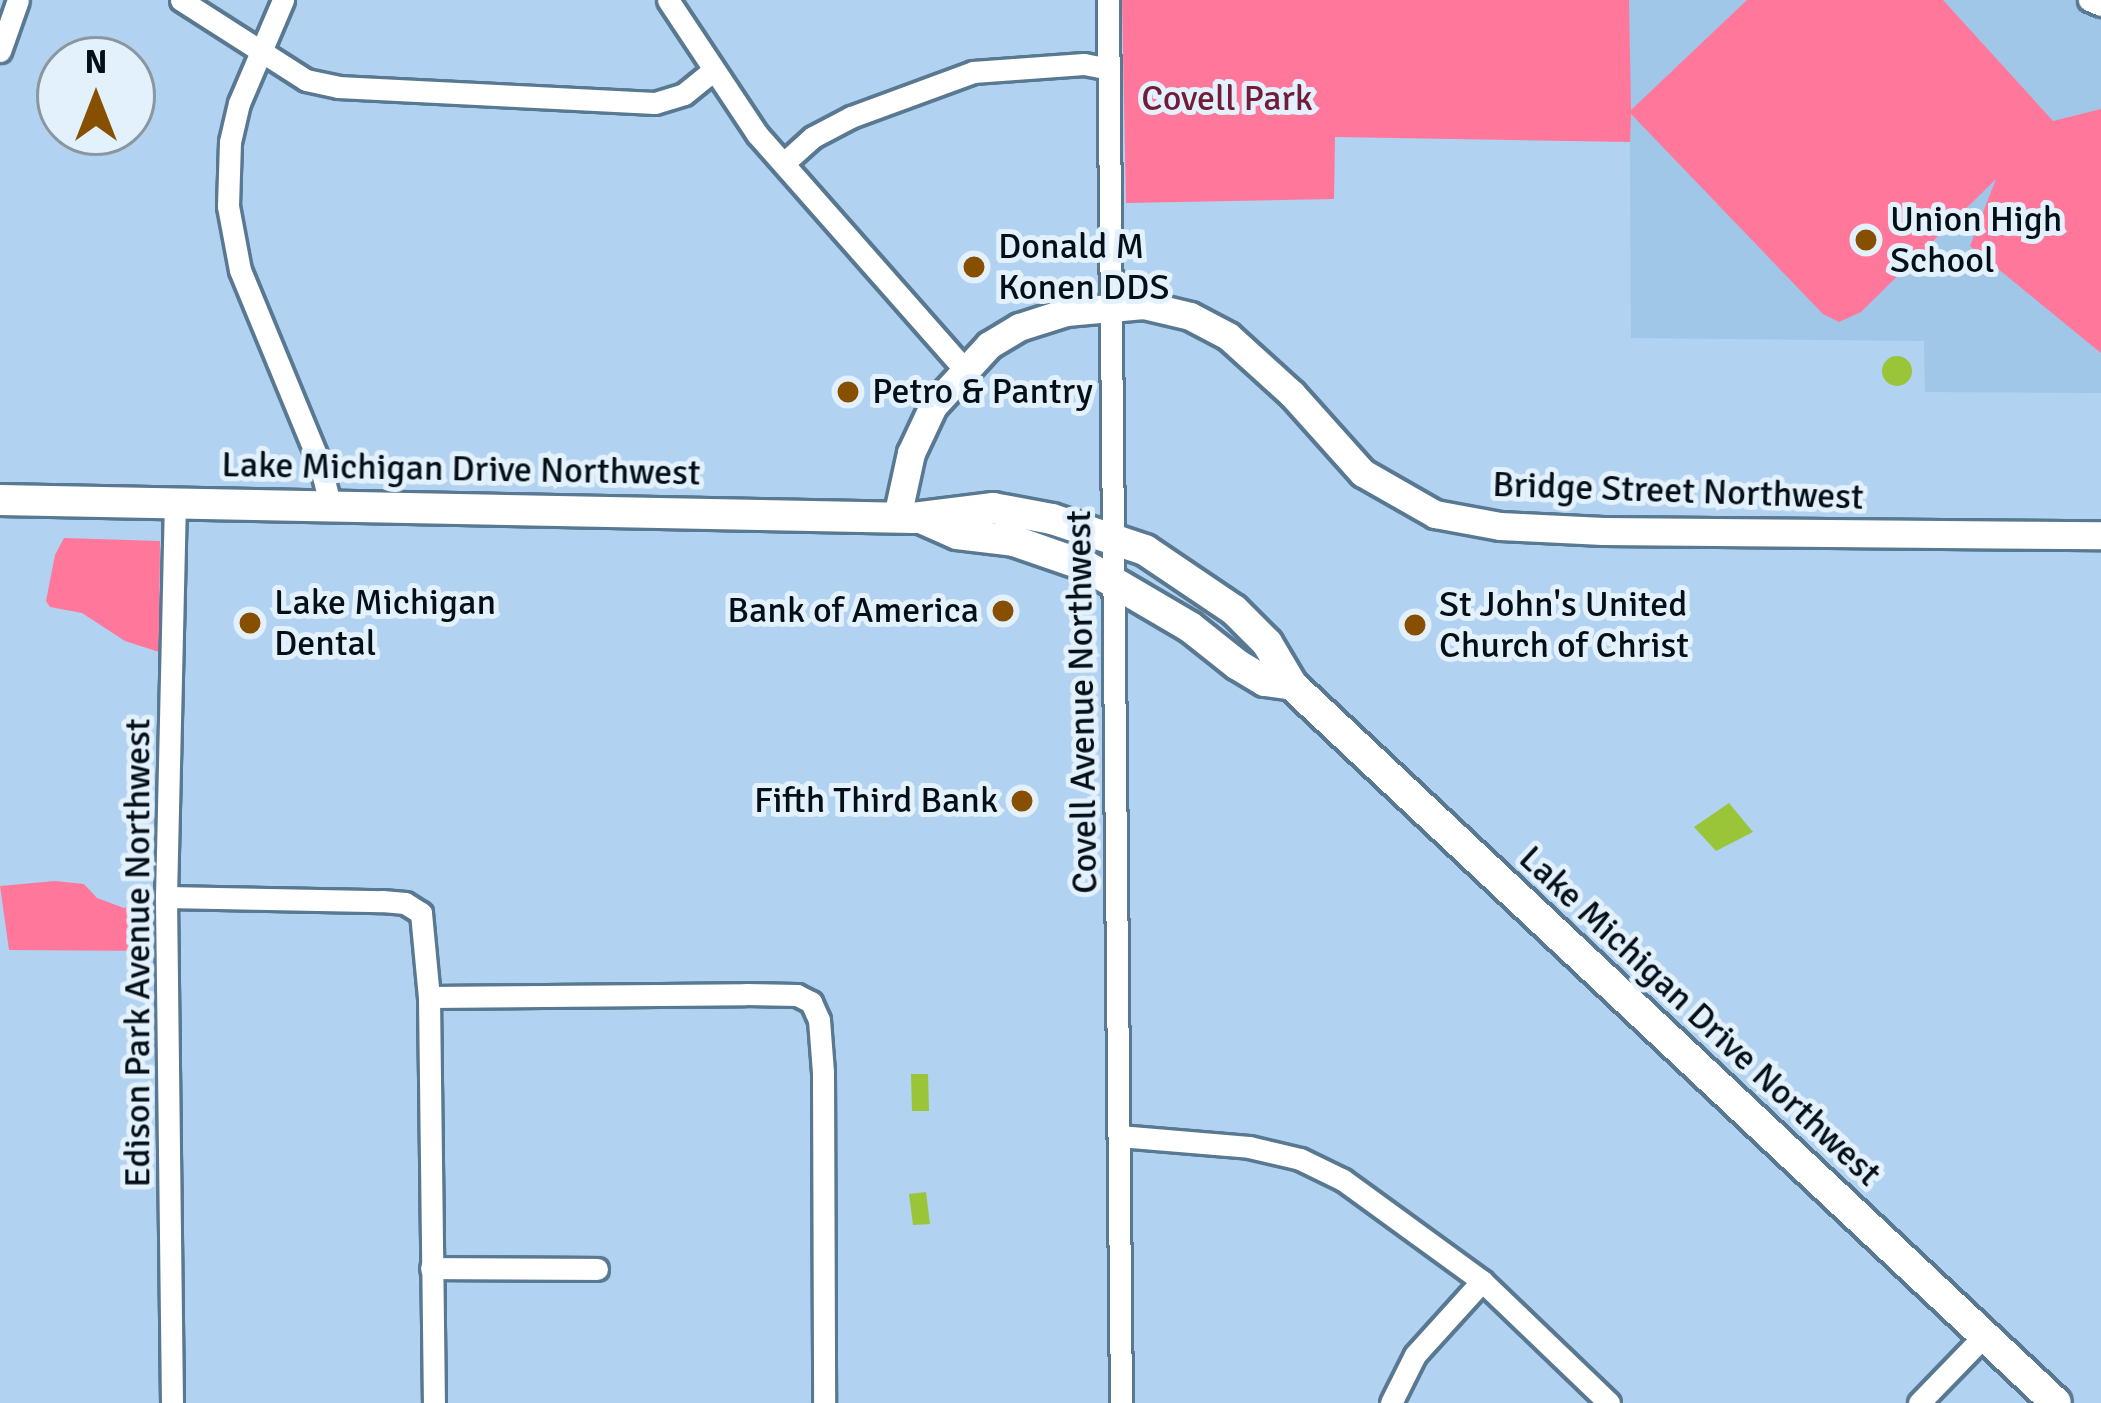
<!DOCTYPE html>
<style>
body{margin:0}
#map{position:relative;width:2101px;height:1403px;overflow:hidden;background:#b1d2f0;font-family:Signika,sans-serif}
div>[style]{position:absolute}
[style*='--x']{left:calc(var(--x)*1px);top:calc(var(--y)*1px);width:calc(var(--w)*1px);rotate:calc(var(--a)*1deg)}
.built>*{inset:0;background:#a0c6e8}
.green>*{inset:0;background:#ff789c}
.water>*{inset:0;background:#9ac539}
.round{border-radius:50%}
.roads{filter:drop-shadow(3px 0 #597892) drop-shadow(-3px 0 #597892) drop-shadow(0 3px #597892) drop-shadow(0 -3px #597892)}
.minor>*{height:21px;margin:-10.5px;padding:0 10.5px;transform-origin:10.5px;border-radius:10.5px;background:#fff}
.major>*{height:27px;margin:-13.5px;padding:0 13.5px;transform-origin:13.5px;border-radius:13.5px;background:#fff}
.highway>*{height:30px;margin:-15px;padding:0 15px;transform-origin:15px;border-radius:15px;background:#fff}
.dots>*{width:33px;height:33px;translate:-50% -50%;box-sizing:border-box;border:6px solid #e3f1fd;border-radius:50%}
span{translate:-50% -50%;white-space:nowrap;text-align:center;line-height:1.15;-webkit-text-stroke:10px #e3f1fd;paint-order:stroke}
.park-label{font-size:36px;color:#711c38}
.poi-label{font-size:36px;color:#040f18}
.left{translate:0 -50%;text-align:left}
.right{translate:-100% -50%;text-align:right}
.street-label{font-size:36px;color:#040f18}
.north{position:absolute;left:36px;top:36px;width:120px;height:120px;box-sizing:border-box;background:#e3f1fd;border:3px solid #8a97a1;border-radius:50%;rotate:0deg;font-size:33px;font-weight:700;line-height:48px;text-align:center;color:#040f18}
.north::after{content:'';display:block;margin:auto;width:42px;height:54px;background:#875001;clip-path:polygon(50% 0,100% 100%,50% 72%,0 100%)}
</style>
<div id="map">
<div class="built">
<div style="clip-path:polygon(1629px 0,2101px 0,2101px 393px,1925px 392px,1924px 341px,1631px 338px)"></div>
</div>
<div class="green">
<div style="clip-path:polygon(1122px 0,1629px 0,1631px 110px,1747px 0,1943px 0,2053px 121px,2101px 109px,2101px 353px,1970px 246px,1996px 179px,1861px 312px,1839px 322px,1823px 314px,1631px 114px,1630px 142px,1335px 137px,1334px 199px,1126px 203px)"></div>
<div style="clip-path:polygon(64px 538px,160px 541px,159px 652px,125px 641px,82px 613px,50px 607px,46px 601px,55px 555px)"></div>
<div style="clip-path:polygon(55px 881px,84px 884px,97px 898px,124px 908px,153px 896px,152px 951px,9px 950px,0 886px)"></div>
</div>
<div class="water">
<div class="round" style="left:1882px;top:356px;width:30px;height:30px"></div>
<div style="clip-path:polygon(1729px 803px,1753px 832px,1716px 851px,1694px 827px)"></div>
<div style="clip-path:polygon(911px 1074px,928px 1074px,929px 1111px,912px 1111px)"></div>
<div style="clip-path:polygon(926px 1192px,930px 1224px,913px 1225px,909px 1194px)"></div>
</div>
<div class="roads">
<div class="minor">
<div style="--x:181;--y:0;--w:148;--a:32.6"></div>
<div style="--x:306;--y:80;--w:33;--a:12"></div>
<div style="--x:338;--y:87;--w:317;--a:2.9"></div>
<div style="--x:655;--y:103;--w:30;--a:-17"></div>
<div style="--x:684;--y:94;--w:35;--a:-39"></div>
<div style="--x:283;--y:0;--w:112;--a:113.1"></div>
<div style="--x:239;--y:103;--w:40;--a:103"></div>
<div style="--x:230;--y:142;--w:64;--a:91.8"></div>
<div style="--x:228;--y:206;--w:65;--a:79.4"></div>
<div style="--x:240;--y:270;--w:210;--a:67.6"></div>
<div style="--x:320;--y:464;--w:41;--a:76"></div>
<div style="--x:668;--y:0;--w:161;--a:56.4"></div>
<div style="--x:757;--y:134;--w:312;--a:48.6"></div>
<div style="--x:1108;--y:0;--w:1403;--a:89.47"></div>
<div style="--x:2089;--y:0;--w:13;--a:23"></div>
<div style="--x:0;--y:51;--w:54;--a:-70.6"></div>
<div style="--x:784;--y:163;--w:39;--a:-42"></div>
<div style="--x:813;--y:137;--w:43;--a:-27.8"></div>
<div style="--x:851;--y:117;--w:130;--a:-20.2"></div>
<div style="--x:973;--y:72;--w:111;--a:-4.1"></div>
<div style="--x:1084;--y:64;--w:25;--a:11"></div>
<div style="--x:166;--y:897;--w:216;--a:1.1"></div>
<div style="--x:382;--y:901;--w:23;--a:5"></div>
<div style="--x:405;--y:903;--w:19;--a:32"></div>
<div style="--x:421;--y:913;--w:84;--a:84.6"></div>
<div style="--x:429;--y:997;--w:406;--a:89.3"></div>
<div style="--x:429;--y:997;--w:317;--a:-0.5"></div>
<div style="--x:746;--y:994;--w:51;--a:1.1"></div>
<div style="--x:797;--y:995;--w:16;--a:27"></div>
<div style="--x:811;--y:1002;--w:20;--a:66"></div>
<div style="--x:819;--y:1020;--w:52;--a:85.6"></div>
<div style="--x:823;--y:1072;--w:331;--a:89.8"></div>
<div style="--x:1119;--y:1136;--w:130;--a:4.8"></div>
<div style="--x:1249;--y:1147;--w:52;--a:13.2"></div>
<div style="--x:1300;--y:1159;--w:48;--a:26"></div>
<div style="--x:1343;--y:1180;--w:172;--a:36"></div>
<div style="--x:1482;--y:1281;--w:176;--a:43.8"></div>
<div style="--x:431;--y:1268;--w:166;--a:0.3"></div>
<div style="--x:172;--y:1403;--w:506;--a:-90.68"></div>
<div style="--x:166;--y:897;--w:394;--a:-88.7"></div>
<div style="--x:1391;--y:1403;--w:54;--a:-63.4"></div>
<div style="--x:1415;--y:1355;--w:100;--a:-47.8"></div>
<div style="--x:1919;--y:1403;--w:93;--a:-45.9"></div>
</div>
<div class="major">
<div style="--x:897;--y:517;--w:66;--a:-77.7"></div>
<div style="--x:911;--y:453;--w:52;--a:-64.9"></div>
<div style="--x:933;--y:406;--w:83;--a:-47.4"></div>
<div style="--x:989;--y:345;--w:35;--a:-31"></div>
<div style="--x:1019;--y:327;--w:49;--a:-17.7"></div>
<div style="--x:1066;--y:312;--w:78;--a:-5.1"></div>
<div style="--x:1144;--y:305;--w:47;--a:13.4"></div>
<div style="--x:1190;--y:316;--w:43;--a:27.8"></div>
<div style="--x:1228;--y:336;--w:86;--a:42.2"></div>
<div style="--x:1292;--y:394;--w:106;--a:48.1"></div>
<div style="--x:1363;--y:473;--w:83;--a:29.7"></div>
<div style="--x:1435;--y:514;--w:66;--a:10.5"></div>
<div style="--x:1500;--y:526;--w:103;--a:2.8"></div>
<div style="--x:1603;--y:531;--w:498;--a:0.5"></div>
</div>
<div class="highway">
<div style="--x:0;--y:500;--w:913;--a:1.13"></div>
<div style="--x:913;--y:518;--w:81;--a:-7.1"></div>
<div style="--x:993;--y:508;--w:60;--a:10.6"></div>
<div style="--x:1052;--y:519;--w:98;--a:18.4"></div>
<div style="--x:1145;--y:550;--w:107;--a:34"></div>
<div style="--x:1234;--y:610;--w:47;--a:45"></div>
<div style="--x:1267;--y:643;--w:49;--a:59.2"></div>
<div style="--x:1292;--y:685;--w:1048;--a:43.22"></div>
<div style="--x:921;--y:518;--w:39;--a:24"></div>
<div style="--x:957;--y:534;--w:57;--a:7"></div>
<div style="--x:1014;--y:541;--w:76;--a:19.1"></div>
<div style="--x:1086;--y:566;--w:121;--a:30.4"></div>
<div style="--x:1190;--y:627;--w:61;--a:38.4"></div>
<div style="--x:1238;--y:665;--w:31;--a:31"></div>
<div style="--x:1265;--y:681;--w:27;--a:8"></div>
</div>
</div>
<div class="dots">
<div style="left:1866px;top:240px;background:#875001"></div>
<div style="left:974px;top:267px;background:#875001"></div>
<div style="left:848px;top:392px;background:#875001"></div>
<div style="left:1003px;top:611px;background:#875001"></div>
<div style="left:250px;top:623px;background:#875001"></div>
<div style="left:1415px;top:625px;background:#875001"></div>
<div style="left:1022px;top:801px;background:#875001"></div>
</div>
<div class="park-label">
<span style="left:1227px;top:99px">Covell Park</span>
</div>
<div class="poi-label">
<span class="left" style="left:1890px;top:240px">Union High<br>School</span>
<span class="left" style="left:998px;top:267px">Donald M<br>Konen DDS</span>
<span class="left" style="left:872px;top:392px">Petro &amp; Pantry</span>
<span class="left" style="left:274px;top:623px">Lake Michigan<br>Dental</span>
<span class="left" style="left:1439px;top:625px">St John's United<br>Church of Christ</span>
<span class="right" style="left:979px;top:611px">Bank of America</span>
<span class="right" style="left:998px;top:801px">Fifth Third Bank</span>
</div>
<div class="street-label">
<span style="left:461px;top:469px;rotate:1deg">Lake Michigan Drive Northwest</span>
<span style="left:1678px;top:491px;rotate:2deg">Bridge Street Northwest</span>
<span style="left:1082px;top:702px;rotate:-91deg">Covell Avenue Northwest</span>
<span style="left:138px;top:953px;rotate:-90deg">Edison Park Avenue Northwest</span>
<span style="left:1700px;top:1016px;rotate:43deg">Lake Michigan Drive Northwest</span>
</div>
<div class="north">N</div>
</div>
